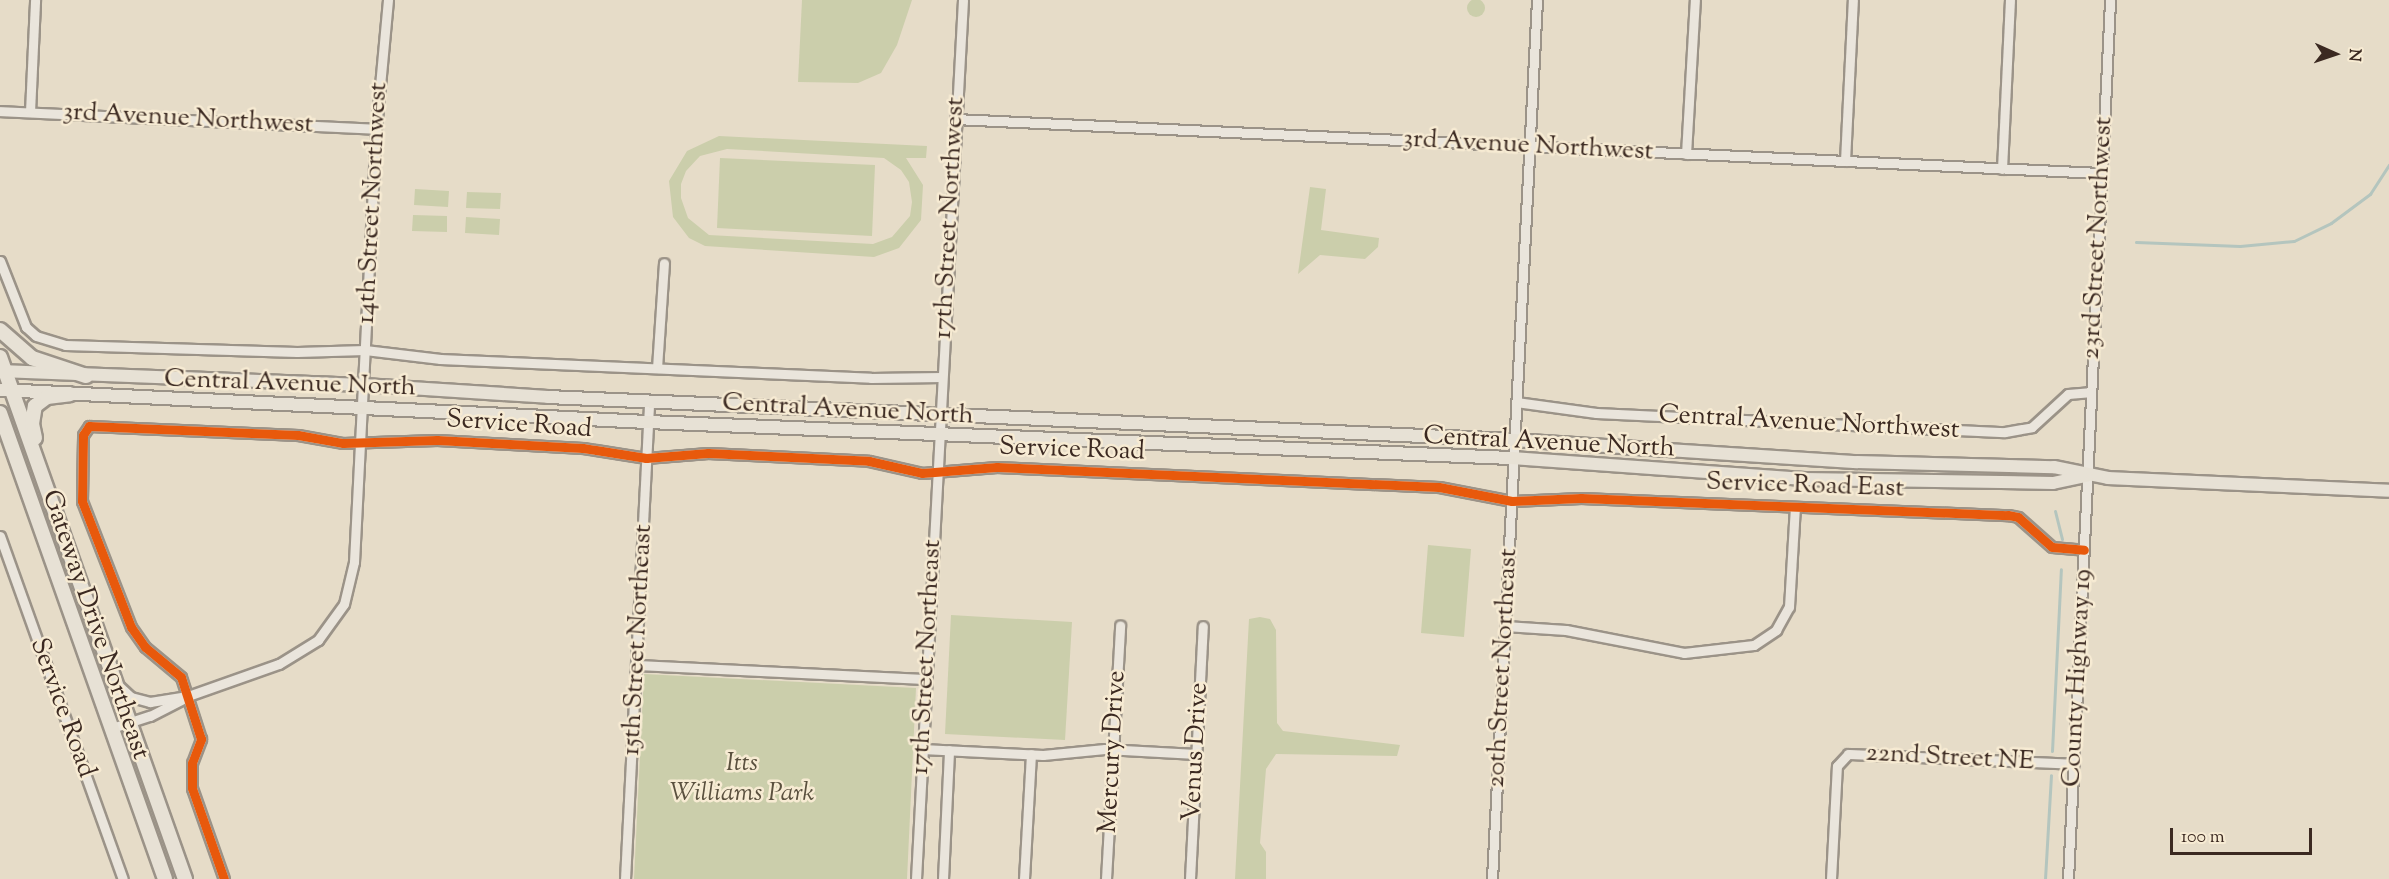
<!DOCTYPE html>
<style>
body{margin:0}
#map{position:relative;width:2389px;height:879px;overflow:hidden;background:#e6dcc8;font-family:"Sorts Mill Goudy",serif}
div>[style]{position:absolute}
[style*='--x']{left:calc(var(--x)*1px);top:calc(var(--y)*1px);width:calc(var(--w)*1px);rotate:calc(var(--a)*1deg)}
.green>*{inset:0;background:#cbceab}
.round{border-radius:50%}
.stream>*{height:3px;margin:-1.5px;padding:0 1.5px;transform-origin:1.5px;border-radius:1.5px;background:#b4c5be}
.roads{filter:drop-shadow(2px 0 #9b9388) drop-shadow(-2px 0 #9b9388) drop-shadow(0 2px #9b9388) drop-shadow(0 -2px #9b9388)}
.minor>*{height:9px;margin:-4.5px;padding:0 4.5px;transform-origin:4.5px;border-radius:4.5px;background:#eae5dc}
.major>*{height:12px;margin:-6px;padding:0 6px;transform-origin:6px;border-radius:6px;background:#e7e1d5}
.highway>*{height:14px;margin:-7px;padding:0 7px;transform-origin:7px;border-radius:7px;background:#e7e1d5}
.cycleway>*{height:9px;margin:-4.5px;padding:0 4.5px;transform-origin:4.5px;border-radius:4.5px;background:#e8590c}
span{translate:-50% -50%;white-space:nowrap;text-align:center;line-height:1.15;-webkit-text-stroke:5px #f7ebd3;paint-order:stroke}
.street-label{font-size:26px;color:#3b2921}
.park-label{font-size:26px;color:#5a503e;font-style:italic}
.north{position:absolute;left:2305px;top:24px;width:60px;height:60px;-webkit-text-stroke:4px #f7ebd3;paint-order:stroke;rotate:93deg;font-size:16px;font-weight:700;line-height:24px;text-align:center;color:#3b2921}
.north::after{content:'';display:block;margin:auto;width:21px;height:27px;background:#3b2921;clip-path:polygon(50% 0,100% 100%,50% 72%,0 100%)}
.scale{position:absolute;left:2170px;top:828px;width:142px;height:27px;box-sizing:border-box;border:3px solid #3b2921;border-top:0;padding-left:8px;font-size:18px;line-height:21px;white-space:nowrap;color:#3b2921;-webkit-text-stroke:4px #f7ebd3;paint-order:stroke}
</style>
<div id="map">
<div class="green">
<div class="round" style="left:1467px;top:-1px;width:18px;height:18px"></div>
<div style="clip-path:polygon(802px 0,912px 0,897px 45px,881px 73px,858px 83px,798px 82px)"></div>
<div style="clip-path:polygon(evenodd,719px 136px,927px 146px,926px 158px,906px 158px,923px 185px,921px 220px,899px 248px,874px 257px,705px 246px,689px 238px,673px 217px,669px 181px,687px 151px,719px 136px,727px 149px,884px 158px,901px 170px,909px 182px,912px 202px,910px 216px,892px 237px,873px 244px,709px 235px,688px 218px,681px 198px,681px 184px,686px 171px,700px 156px,727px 149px)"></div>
<div style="clip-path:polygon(720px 158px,875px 165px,872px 236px,717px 228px)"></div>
<div style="clip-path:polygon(1310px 187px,1326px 189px,1321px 230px,1379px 238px,1378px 247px,1365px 259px,1320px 255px,1298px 274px)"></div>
<div style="clip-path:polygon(415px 189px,449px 191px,448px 207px,414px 205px)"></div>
<div style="clip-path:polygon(467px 192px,501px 193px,500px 209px,466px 208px)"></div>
<div style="clip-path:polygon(413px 215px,447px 216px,447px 232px,412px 231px)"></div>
<div style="clip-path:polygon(466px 217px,500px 219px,499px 235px,465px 233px)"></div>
<div style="clip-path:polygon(1428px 545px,1471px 549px,1464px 637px,1421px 633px)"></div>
<div style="clip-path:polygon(951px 615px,1072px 622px,1065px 740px,945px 734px)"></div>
<div style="clip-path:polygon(1260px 617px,1270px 619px,1276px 630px,1277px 723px,1283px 731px,1400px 745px,1397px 756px,1276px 754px,1266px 769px,1260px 843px,1266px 852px,1266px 879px,1235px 879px,1249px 619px)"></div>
<div style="clip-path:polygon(644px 674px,916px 688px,907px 879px,634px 879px)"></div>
</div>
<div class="stream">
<div style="--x:2136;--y:242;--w:104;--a:2.2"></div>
<div style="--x:2240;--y:246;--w:54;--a:-5.3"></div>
<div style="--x:2294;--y:241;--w:41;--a:-25.9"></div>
<div style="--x:2331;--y:223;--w:49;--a:-36.6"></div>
<div style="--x:2370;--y:194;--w:35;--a:-57"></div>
<div style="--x:2055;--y:511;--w:29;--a:76"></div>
<div style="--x:2052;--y:751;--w:182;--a:-87.2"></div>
<div style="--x:2045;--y:879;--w:104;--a:-86.7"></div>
</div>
<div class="roads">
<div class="minor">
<div style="--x:0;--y:111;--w:376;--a:2.7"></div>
<div style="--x:30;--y:112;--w:112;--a:-87.4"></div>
<div style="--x:955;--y:119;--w:1147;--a:2.7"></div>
<div style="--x:1686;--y:154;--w:154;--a:-86.7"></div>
<div style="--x:1845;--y:161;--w:161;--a:-87.2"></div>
<div style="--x:2002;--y:169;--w:169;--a:-87.3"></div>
<div style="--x:0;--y:261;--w:71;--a:68.5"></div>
<div style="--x:26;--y:327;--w:13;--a:42"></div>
<div style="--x:36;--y:336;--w:30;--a:17"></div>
<div style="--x:65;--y:345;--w:232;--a:1.7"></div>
<div style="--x:297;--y:352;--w:68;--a:-1.7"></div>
<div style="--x:365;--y:350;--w:76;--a:6.8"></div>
<div style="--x:440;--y:359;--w:431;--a:2.5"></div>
<div style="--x:871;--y:378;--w:71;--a:-0.8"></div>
<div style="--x:657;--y:368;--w:105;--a:-86.2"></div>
<div style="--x:1516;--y:402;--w:81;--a:7.8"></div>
<div style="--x:1596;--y:413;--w:409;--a:2.7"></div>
<div style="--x:2005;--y:432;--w:27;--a:-10"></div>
<div style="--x:2032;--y:427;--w:49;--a:-42.5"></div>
<div style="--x:2068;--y:394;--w:21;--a:-5"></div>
<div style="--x:0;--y:536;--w:364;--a:70.3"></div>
<div style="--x:1505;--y:626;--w:61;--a:3.8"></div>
<div style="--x:1566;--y:630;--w:120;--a:11"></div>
<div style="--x:1684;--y:653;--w:70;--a:-6.5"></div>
<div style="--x:1754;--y:645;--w:27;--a:-34"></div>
<div style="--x:1776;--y:630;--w:26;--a:-61"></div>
<div style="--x:1789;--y:607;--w:100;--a:-86.6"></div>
<div style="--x:637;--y:665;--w:288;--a:2.8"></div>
<div style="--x:118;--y:685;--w:18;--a:43"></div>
<div style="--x:131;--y:697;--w:20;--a:15"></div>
<div style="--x:150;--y:702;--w:38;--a:-9"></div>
<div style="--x:188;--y:696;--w:96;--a:-19.4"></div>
<div style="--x:279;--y:664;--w:46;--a:-31.6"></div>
<div style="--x:318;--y:640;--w:44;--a:-54.2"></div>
<div style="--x:344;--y:604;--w:43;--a:-76.6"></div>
<div style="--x:354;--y:562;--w:434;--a:-87.1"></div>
<div style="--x:376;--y:129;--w:130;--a:-84.7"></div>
<div style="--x:112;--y:728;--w:40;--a:-18"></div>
<div style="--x:150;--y:716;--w:35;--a:-27"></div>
<div style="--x:922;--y:749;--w:121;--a:2.8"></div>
<div style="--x:1043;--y:755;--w:62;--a:-5.5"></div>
<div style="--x:1105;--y:749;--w:91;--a:3.1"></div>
<div style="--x:224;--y:879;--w:96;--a:-109.4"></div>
<div style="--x:192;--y:788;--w:25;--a:-90"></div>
<div style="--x:192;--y:763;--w:26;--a:-69"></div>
<div style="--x:201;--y:739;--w:65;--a:-107.9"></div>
<div style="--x:181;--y:677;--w:47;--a:-140.2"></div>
<div style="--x:145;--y:647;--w:24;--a:-125"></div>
<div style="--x:131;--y:627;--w:135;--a:-111.3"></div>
<div style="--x:82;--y:501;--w:66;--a:-89.1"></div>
<div style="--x:83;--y:435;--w:11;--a:-56"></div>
<div style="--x:89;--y:426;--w:209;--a:2.5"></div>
<div style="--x:298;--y:435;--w:46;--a:10.1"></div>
<div style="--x:343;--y:443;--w:94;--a:-1.8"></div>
<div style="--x:437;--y:440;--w:146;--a:3.1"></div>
<div style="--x:583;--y:448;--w:64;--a:9"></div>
<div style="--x:646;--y:458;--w:62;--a:-4.6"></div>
<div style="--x:708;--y:453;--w:161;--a:2.8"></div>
<div style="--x:869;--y:461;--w:54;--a:12.8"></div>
<div style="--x:922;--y:473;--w:75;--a:-4.6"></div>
<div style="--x:997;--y:467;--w:442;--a:2.6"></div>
<div style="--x:1439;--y:487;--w:74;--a:10.9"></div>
<div style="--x:1512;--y:501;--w:69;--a:-2.5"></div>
<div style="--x:1581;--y:498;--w:427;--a:2.3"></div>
<div style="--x:2008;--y:515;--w:10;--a:11"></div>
<div style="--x:2018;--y:517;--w:45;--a:41.4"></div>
<div style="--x:2052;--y:547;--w:32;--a:5"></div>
<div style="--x:625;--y:879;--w:479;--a:-87.1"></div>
<div style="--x:916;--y:879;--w:880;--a:-86.94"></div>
<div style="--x:943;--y:879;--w:129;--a:-87.3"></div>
<div style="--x:1024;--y:879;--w:125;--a:-86.8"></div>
<div style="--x:1106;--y:879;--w:254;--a:-86.8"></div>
<div style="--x:1190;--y:879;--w:253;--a:-87.1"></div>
<div style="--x:1492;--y:879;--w:880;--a:-87.07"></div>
<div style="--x:1831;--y:879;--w:113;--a:-87"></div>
<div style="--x:1837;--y:766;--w:16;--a:-47"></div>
<div style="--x:1848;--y:754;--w:226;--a:2.5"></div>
<div style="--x:2068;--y:879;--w:880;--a:-87.26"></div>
</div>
<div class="major">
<div style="--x:0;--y:371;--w:364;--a:2.2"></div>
<div style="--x:364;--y:385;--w:184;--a:3.7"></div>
<div style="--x:548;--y:397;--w:966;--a:2.55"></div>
<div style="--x:1513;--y:440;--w:345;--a:3.7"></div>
<div style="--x:1857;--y:462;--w:197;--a:1.5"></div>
<div style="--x:2054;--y:467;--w:55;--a:11.5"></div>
<div style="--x:2108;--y:478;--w:281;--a:2.6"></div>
<div style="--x:0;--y:390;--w:649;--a:2.83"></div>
<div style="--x:648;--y:422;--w:865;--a:2.39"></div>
<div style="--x:1512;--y:458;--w:293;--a:4.1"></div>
<div style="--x:1804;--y:479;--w:249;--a:0.9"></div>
<div style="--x:2053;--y:483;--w:35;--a:-12"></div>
</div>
<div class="highway">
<div style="--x:0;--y:330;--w:43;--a:41.2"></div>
<div style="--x:32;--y:358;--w:57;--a:18.4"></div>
<div style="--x:0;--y:357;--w:554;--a:70.49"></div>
<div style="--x:0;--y:413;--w:494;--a:70.5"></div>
<div style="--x:35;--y:438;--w:14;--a:-102"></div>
<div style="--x:32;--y:424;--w:18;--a:-81"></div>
<div style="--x:35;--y:406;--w:15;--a:-37"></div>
<div style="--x:47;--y:397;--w:23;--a:-7"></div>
</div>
</div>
<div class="cycleway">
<div style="--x:224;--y:879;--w:96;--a:-109.4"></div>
<div style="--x:192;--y:788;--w:25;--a:-90"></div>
<div style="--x:192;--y:763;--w:26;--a:-69"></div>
<div style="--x:201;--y:739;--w:65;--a:-107.9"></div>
<div style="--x:181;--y:677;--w:47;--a:-140.2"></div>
<div style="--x:145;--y:647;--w:24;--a:-125"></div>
<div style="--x:131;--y:627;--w:135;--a:-111.3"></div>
<div style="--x:82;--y:501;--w:66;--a:-89.1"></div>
<div style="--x:83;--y:435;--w:11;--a:-56"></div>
<div style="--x:89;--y:426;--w:209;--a:2.5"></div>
<div style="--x:298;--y:435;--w:46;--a:10.1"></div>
<div style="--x:343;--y:443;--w:94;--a:-1.8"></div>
<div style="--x:437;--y:440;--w:146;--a:3.1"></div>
<div style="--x:583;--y:448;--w:64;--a:9"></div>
<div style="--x:646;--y:458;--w:62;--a:-4.6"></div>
<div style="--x:708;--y:453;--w:161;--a:2.8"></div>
<div style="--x:869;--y:461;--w:54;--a:12.8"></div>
<div style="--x:922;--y:473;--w:75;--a:-4.6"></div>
<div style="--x:997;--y:467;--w:442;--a:2.6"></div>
<div style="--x:1439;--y:487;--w:74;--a:10.9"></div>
<div style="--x:1512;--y:501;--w:69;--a:-2.5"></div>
<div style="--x:1581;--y:498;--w:427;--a:2.3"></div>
<div style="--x:2008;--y:515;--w:10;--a:11"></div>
<div style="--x:2018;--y:517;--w:45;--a:41.4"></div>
<div style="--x:2052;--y:547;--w:32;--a:5"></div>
</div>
<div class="street-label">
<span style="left:188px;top:119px;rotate:3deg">3rd Avenue Northwest</span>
<span style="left:1528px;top:146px;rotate:3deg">3rd Avenue Northwest</span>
<span style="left:373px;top:203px;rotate:-87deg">14th Street Northwest</span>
<span style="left:950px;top:218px;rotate:-87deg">17th Street Northwest</span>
<span style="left:2098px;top:238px;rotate:-87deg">23rd Street Northwest</span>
<span style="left:290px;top:384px;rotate:2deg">Central Avenue North</span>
<span style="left:848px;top:410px;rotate:3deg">Central Avenue North</span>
<span style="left:1809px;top:423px;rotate:3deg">Central Avenue Northwest</span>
<span style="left:519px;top:425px;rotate:4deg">Service Road</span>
<span style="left:1549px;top:443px;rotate:3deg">Central Avenue North</span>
<span style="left:1072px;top:450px;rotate:2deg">Service Road</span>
<span style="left:1805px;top:486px;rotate:2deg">Service Road East</span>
<span style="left:95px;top:625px;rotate:71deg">Gateway Drive Northeast</span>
<span style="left:638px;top:640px;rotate:-87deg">15th Street Northeast</span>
<span style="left:927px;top:657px;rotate:-87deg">17th Street Northeast</span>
<span style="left:1503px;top:668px;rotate:-87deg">20th Street Northeast</span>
<span style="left:2078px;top:678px;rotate:-87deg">County Highway 19</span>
<span style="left:62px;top:708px;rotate:70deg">Service Road</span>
<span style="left:1113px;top:752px;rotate:-87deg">Mercury Drive</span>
<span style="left:1196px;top:752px;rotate:-87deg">Venus Drive</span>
<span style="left:1950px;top:758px;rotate:3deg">22nd Street NE</span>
</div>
<div class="park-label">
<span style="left:742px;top:779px">Itts<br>Williams Park</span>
</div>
<div class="north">N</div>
<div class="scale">100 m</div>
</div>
